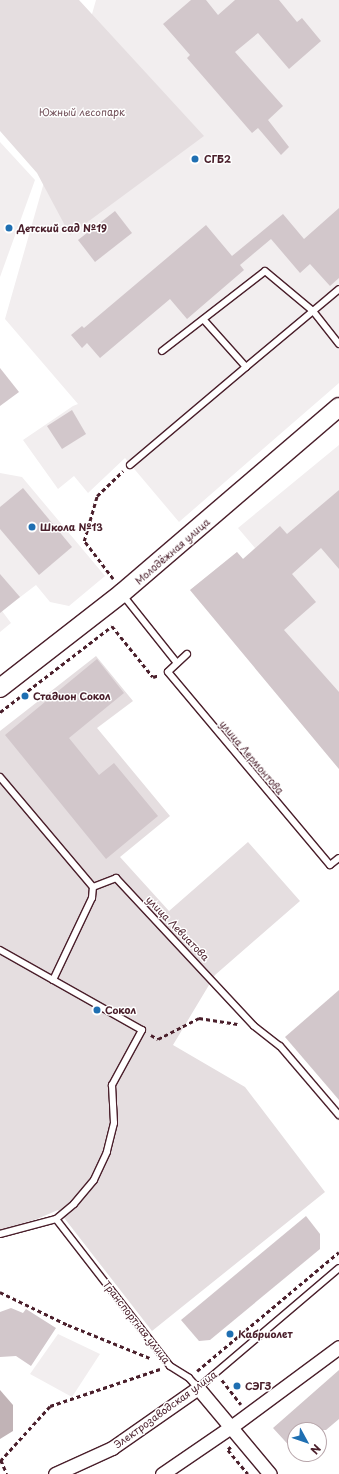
<!DOCTYPE html>
<meta charset="utf-8">
<style>
body{margin:0}
#map{position:relative;width:339px;height:1474px;overflow:hidden;background:#fff;font-family:"Playpen Sans",sans-serif}
div>[style]{position:absolute}
[style*='--x']{left:calc(var(--x)*1px);top:calc(var(--y)*1px);width:calc(var(--w)*1px);rotate:calc(var(--a)*1deg)}
.built>*{inset:0;background:#f2eeef}
.green>*{inset:0;background:#e5dee0}
.water>*{inset:0;background:#c1b3b6}
.building>*{inset:0;background:#d2c7cb}
.path>*{height:2.5px;margin-top:-1.25px;transform-origin:0;background:repeating-linear-gradient(90deg,#4a1f2b 0 4px,transparent 0 7px)}
.roads{filter:drop-shadow(1px 0 #4a1f2b) drop-shadow(-1px 0 #4a1f2b) drop-shadow(0 1px #4a1f2b) drop-shadow(0 -1px #4a1f2b)}
.service>*{height:6px;margin:-3px;padding:0 3px;transform-origin:3px;border-radius:3px;background:#fff}
.minor>*{height:13px;margin:-6.5px;padding:0 6.5px;transform-origin:6.5px;border-radius:6.5px;background:#fff}
.secondary>*{height:18px;margin:-9px;padding:0 9px;transform-origin:9px;border-radius:9px;background:#fff}
.dots>*{width:11px;height:11px;translate:-50% -50%;box-sizing:border-box;border:2px solid #fff;border-radius:50%}
span{translate:-50% -50%;white-space:nowrap;text-align:center;line-height:1.15;-webkit-text-stroke:3px #fff;paint-order:stroke}
.park-label{font-size:10px;color:#714f58}
.poi-label{font-size:10px;color:#4a1f2b;font-weight:700}
.left{translate:0 -50%;text-align:left}
.street-label{font-size:10px;color:#4a1f2b}
.north{position:absolute;left:287px;top:1422px;width:40px;height:40px;box-sizing:border-box;background:#fff;border:1px solid #b7a5aa;border-radius:50%;rotate:130deg;font-size:11px;font-weight:700;line-height:16px;text-align:center;color:#4a1f2b}
.north::after{content:'';display:block;margin:auto;width:14px;height:18px;background:#1f6fb2;clip-path:polygon(50% 0,100% 100%,50% 72%,0 100%)}
</style>
<div id="map">
<div class="built">
<div style="clip-path:polygon(96px 0,339px 0,339px 383px,179px 522px,125px 458px,88px 493px,74px 476px,58px 489px,23px 440px,73px 406px,78px 404px,5px 319px)"></div>
<div style="clip-path:polygon(0 142px,35px 180px,0 277px)"></div>
<div style="clip-path:polygon(339px 445px,339px 769px,190px 590px,237px 552px,243px 559px,255px 548px,238px 528px)"></div>
<div style="clip-path:polygon(0 473px,22px 477px,105px 576px,69px 606px,50px 602px,36px 585px,2px 611px,11px 623px,0 632px)"></div>
<div style="clip-path:polygon(58px 1334px,100px 1354px,72px 1397px,30px 1374px)"></div>
</div>
<div class="green">
<div style="clip-path:polygon(0 0,79px 0,204px 136px,70px 235px,37px 173px,0 131px)"></div>
<div style="clip-path:polygon(96px 656px,133px 701px,97px 728px,170px 816px,120px 857px,169px 911px,248px 842px,300px 901px,215px 975px,173px 1045px,245px 1087px,325px 1192px,152px 1331px,58px 1210px,37px 1219px,0 1230px,0 731px)"></div>
</div>
<div class="water">
<div style="clip-path:polygon(0 1390px,13px 1405px,13px 1431px,0 1439px)"></div>
</div>
<div class="building">
<div style="clip-path:polygon(191px 0,206px 0,218px 15px,235px 0,279px 0,297px 22px,302px 18px,321px 41px,289px 69px,258px 33px,235px 52px,283px 106px,268px 120px,289px 147px,281px 155px,258px 128px,252px 133px,187px 58px,190px 55px,163px 24px)"></div>
<div style="clip-path:polygon(339px 208px,339px 278px,330px 286px,310px 264px,300px 273px,271px 239px,240px 265px,244px 270px,187px 319px,170px 299px,100px 358px,87px 343px,82px 348px,71px 335px,82px 326px,84px 328px,206px 225px,232px 256px,283px 214px,304px 239px)"></div>
<div style="clip-path:polygon(115px 211px,132px 233px,95px 262px,78px 240px)"></div>
<div style="clip-path:polygon(0 368px,19px 392px,0 406px)"></div>
<div style="clip-path:polygon(72px 410px,86px 434px,62px 449px,47px 426px)"></div>
<div style="clip-path:polygon(23px 488px,72px 547px,39px 575px,0 529px,0 507px)"></div>
<div style="clip-path:polygon(339px 490px,339px 569px,321px 548px,292px 574px,316px 602px,284px 630px,339px 692px,339px 769px,190px 590px,237px 552px,243px 559px,280px 526px,287px 534px)"></div>
<div style="clip-path:polygon(0 574px,20px 597px,0 613px)"></div>
<div style="clip-path:polygon(97px 659px,124px 693px,69px 738px,99px 775px,114px 763px,158px 816px,106px 859px,5px 735px)"></div>
<div style="clip-path:polygon(339px 990px,339px 1100px,285px 1037px)"></div>
<div style="clip-path:polygon(306px 1216px,320px 1234px,320px 1249px,210px 1340px,199px 1341px,181px 1320px)"></div>
<div style="clip-path:polygon(11px 1308px,23px 1313px,26px 1309px,56px 1328px,31px 1366px,16px 1356px,0 1357px,0 1312px)"></div>
<div style="clip-path:polygon(339px 1370px,339px 1419px,326px 1430px,295px 1430px,295px 1452px,273px 1428px)"></div>
</div>
<div class="path">
<div style="--x:113;--y:579;--w:48;--a:-127.3"></div>
<div style="--x:84;--y:541;--w:47;--a:-73.9"></div>
<div style="--x:97;--y:496;--w:36;--a:-44"></div>
<div style="--x:0;--y:712;--w:141;--a:-37.5"></div>
<div style="--x:112;--y:626;--w:65;--a:51.2"></div>
<div style="--x:153;--y:677;--w:6;--a:-18"></div>
<div style="--x:151;--y:1035;--w:8;--a:30"></div>
<div style="--x:158;--y:1039;--w:46;--a:-27.1"></div>
<div style="--x:199;--y:1018;--w:39;--a:9"></div>
<div style="--x:0;--y:1292;--w:76;--a:25.9"></div>
<div style="--x:68;--y:1325;--w:88;--a:21.9"></div>
<div style="--x:197;--y:1371;--w:185;--a:-40"></div>
<div style="--x:222;--y:1380;--w:31;--a:52"></div>
<div style="--x:231;--y:1447;--w:4;--a:135"></div>
<div style="--x:228;--y:1450;--w:31;--a:50"></div>
<div style="--x:1;--y:1460;--w:15;--a:67"></div>
<div style="--x:0;--y:1461;--w:74;--a:-47.7"></div>
<div style="--x:50;--y:1406;--w:116;--a:-18.6"></div>
</div>
<div class="roads">
<div class="service">
<div style="--x:162;--y:351;--w:130;--a:-37.8"></div>
<div style="--x:265;--y:271;--w:62;--a:39.8"></div>
<div style="--x:313;--y:311;--w:34;--a:-40"></div>
<div style="--x:246;--y:367;--w:87;--a:-39.9"></div>
<div style="--x:313;--y:311;--w:42;--a:51.8"></div>
<div style="--x:130;--y:465;--w:152;--a:-40.2"></div>
<div style="--x:246;--y:367;--w:64;--a:-131.9"></div>
<div style="--x:122;--y:594;--w:88;--a:51.4"></div>
<div style="--x:187;--y:654;--w:26;--a:137"></div>
<div style="--x:168;--y:672;--w:252;--a:50"></div>
<div style="--x:330;--y:865;--w:11;--a:-38"></div>
<div style="--x:0;--y:777;--w:144;--a:49.8"></div>
<div style="--x:93;--y:887;--w:25;--a:-21"></div>
<div style="--x:116;--y:878;--w:202;--a:47"></div>
<div style="--x:254;--y:1026;--w:33;--a:38"></div>
<div style="--x:280;--y:1046;--w:91;--a:49.5"></div>
<div style="--x:0;--y:950;--w:163;--a:29.4"></div>
<div style="--x:142;--y:1030;--w:63;--a:118.6"></div>
<div style="--x:112;--y:1085;--w:38;--a:87"></div>
<div style="--x:114;--y:1123;--w:30;--a:104"></div>
<div style="--x:107;--y:1152;--w:31;--a:115"></div>
<div style="--x:94;--y:1180;--w:31;--a:130"></div>
<div style="--x:74;--y:1204;--w:23;--a:140"></div>
<div style="--x:56;--y:1219;--w:58;--a:165"></div>
<div style="--x:53;--y:980;--w:91;--a:-64.6"></div>
<div style="--x:92;--y:898;--w:11;--a:-85"></div>
<div style="--x:56;--y:1219;--w:186;--a:52.2"></div>
<div style="--x:170;--y:1366;--w:22;--a:32"></div>
<div style="--x:189;--y:1378;--w:13;--a:48"></div>
<div style="--x:198;--y:1388;--w:185;--a:-40.4"></div>
</div>
<div class="minor">
<div style="--x:55;--y:1474;--w:63;--a:-24.5"></div>
<div style="--x:112;--y:1448;--w:105;--a:-34.9"></div>
<div style="--x:198;--y:1388;--w:112;--a:50.1"></div>
<div style="--x:162;--y:1474;--w:83;--a:-34.3"></div>
<div style="--x:231;--y:1427;--w:134;--a:-36.5"></div>
</div>
<div class="secondary">
<div style="--x:0;--y:688;--w:155;--a:-37.9"></div>
<div style="--x:122;--y:593;--w:286;--a:-40.6"></div>
</div>
</div>
<div class="dots">
<div style="left:195px;top:159px;background:#1f6fb2"></div>
<div style="left:9px;top:228px;background:#1f6fb2"></div>
<div style="left:32px;top:527px;background:#1f6fb2"></div>
<div style="left:25px;top:696px;background:#1f6fb2"></div>
<div style="left:97px;top:1010px;background:#1f6fb2"></div>
<div style="left:230px;top:1334px;background:#1f6fb2"></div>
<div style="left:237px;top:1386px;background:#1f6fb2"></div>
</div>
<div class="park-label">
<span style="left:82px;top:112px">Южный лесопарк</span>
</div>
<div class="poi-label">
<span class="left" style="left:204px;top:159px">СГБ2</span>
<span class="left" style="left:17px;top:228px">Детский сад №19</span>
<span class="left" style="left:40px;top:527px">Школа №13</span>
<span class="left" style="left:33px;top:696px">Стадион Сокол</span>
<span class="left" style="left:105px;top:1010px">Сокол</span>
<span class="left" style="left:238px;top:1334px">Кабриолет</span>
<span class="left" style="left:245px;top:1386px">СЭГЗ</span>
</div>
<div class="street-label">
<span style="left:172px;top:551px;rotate:-41deg">Молодёжная улица</span>
<span style="left:252px;top:757px;rotate:50deg">улица Лермонтова</span>
<span style="left:178px;top:928px;rotate:46deg">улица Левиатова</span>
<span style="left:137px;top:1322px;rotate:52deg">Транспортная улица</span>
<span style="left:165px;top:1409px;rotate:-36deg">Электрозаводская улица</span>
</div>
<div class="north">N</div>
</div>
